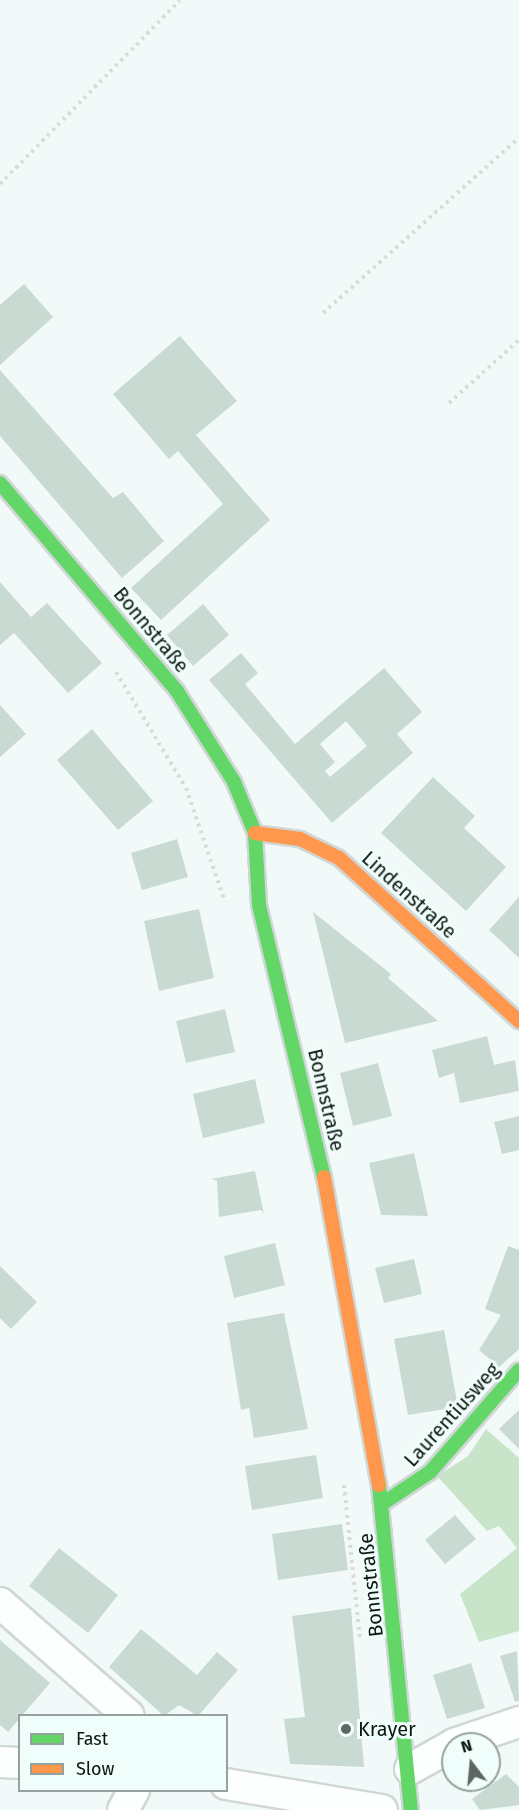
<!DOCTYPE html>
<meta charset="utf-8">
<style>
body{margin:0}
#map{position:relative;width:519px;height:1810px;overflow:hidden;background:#f2faf9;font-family:"Fira Sans",sans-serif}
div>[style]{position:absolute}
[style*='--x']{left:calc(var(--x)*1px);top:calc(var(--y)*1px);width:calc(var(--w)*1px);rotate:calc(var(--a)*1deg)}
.green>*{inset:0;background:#c9e5c9}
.building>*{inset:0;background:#c9dad2}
.path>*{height:4px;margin-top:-2px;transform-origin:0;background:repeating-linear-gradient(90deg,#d8dbda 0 3px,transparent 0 7.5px)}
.roads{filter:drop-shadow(2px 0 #d0d7d6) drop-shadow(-2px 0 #d0d7d6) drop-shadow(0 2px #d0d7d6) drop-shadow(0 -2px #d0d7d6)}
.street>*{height:30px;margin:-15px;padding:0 15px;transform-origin:15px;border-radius:15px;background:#fdfefe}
.fast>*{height:14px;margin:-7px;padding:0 7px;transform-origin:7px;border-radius:7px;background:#63d668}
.slow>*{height:14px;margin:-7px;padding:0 7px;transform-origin:7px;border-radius:7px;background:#ff974d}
.dots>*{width:16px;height:16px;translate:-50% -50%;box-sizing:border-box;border:3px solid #effefa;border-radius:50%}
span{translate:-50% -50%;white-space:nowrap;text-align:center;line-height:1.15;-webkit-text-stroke:6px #effefa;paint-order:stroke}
.street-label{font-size:20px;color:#0f1614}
.poi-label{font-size:20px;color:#0f1614}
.left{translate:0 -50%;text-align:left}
.legend{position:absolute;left:18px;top:1714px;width:210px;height:78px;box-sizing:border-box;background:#effefa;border:2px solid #95a19e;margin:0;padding:8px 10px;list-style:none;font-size:18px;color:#0f1614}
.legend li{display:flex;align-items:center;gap:12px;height:30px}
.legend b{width:30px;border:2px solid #95a19e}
.north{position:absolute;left:441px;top:1732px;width:60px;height:60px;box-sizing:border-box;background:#effefa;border:2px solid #95a19e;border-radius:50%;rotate:344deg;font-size:16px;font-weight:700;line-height:24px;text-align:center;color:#0f1614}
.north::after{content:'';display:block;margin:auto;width:21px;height:27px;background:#5e6664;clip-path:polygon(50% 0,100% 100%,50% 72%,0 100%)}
</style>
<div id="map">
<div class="green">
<div style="clip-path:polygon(486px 1429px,519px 1458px,519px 1631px,479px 1642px,460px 1594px,517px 1548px,499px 1526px,487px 1531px,437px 1476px,468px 1456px)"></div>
</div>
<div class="building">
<div style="clip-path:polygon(24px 284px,53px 317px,0 365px,0 305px)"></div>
<div style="clip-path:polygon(180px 336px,237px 401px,196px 435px,270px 520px,161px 620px,131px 588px,223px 504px,178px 451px,169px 459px,113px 394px)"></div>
<div style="clip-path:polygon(0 370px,113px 498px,123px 492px,164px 541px,122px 578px,0 436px)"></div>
<div style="clip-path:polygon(0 582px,31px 617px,47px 603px,102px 663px,68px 693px,14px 633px,0 645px)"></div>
<div style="clip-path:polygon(203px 604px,229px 635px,193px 666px,167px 635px)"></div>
<div style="clip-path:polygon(evenodd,241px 653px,258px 673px,245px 684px,295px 744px,384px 668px,422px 712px,397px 734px,413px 753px,332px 823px,209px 680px,241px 653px,346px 721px,367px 746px,330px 777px,325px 771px,335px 762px,320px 744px,346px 721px)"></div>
<div style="clip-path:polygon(0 705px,26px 734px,0 757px)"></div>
<div style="clip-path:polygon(92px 729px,153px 801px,118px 830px,57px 760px)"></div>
<div style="clip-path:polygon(433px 777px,475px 816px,464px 828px,506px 867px,466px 911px,381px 833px)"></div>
<div style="clip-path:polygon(177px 839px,188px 877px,142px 890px,131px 853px)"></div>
<div style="clip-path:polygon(519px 897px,519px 958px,489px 930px)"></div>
<div style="clip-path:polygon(199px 909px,214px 978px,159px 991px,144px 921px)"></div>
<div style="clip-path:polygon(313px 912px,391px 974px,388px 978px,438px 1021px,345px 1043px)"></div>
<div style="clip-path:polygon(225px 1009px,235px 1052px,186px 1063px,176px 1021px)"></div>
<div style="clip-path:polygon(487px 1036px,494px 1065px,515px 1060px,519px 1091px,460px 1103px,454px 1073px,439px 1078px,432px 1050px)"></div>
<div style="clip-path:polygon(378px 1063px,392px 1116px,353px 1126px,340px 1073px)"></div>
<div style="clip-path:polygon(255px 1079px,265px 1123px,203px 1138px,193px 1094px)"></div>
<div style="clip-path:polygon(519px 1116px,519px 1150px,502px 1154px,494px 1122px)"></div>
<div style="clip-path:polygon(414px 1153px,428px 1216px,381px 1215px,369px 1163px)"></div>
<div style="clip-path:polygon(255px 1171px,264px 1214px,261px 1210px,219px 1217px,217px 1181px,211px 1179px)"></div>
<div style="clip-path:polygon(275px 1243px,285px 1285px,234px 1298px,224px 1256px)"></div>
<div style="clip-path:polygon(508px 1246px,519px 1250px,519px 1349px,499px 1367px,479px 1350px,501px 1315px,485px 1309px)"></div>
<div style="clip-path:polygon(414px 1259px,422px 1294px,384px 1303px,375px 1268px)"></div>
<div style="clip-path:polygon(0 1266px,37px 1302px,11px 1329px,0 1318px)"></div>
<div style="clip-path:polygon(284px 1313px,308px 1429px,254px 1438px,249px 1408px,241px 1410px,227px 1323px)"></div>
<div style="clip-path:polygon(444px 1330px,458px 1407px,408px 1415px,394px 1339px)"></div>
<div style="clip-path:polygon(519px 1410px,519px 1449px,499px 1429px)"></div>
<div style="clip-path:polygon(316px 1455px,323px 1498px,252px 1510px,245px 1466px)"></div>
<div style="clip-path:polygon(455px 1515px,476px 1539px,445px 1564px,425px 1540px)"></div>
<div style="clip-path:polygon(342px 1524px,348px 1570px,278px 1580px,272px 1534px)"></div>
<div style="clip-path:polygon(59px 1548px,118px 1595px,88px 1633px,29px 1586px)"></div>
<div style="clip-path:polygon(351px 1608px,364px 1767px,290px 1764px,284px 1719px,305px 1717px,292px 1616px)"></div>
<div style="clip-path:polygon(141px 1629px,197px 1675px,217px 1652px,238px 1670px,198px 1716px,179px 1705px,164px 1716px,109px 1667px)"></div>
<div style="clip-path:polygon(0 1640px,50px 1683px,8px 1732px,0 1725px)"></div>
<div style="clip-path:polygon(517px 1651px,519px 1701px,515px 1702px,500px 1656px)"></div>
<div style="clip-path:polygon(471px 1663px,485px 1708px,447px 1719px,433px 1675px)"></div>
<div style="clip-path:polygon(506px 1774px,519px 1787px,519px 1805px,480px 1810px,472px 1799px)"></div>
</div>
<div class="path">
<div style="--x:0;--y:184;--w:257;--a:-45.6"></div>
<div style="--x:323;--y:313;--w:263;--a:-41.8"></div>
<div style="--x:449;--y:403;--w:94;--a:-42"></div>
<div style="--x:116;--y:672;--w:135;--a:58.9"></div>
<div style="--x:186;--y:788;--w:120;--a:71.1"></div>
<div style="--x:344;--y:1485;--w:155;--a:84.1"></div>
</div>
<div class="roads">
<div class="street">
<div style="--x:0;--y:1603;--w:171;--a:41.2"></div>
<div style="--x:454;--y:1744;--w:69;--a:-18.7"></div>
<div style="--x:0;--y:1762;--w:20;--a:3"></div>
<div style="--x:410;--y:1769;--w:49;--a:-29.2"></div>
<div style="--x:226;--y:1784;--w:158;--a:9.5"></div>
<div style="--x:123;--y:1810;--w:23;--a:-61"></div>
</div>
<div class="fast">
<div style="--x:0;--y:483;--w:273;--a:49.6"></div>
<div style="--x:177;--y:691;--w:107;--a:57.9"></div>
<div style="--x:234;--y:782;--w:55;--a:67.6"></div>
<div style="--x:255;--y:833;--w:72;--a:86.8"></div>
<div style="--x:259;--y:905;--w:280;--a:76.6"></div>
<div style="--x:379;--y:1485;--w:327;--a:84.4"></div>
<div style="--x:382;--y:1504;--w:58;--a:-33.7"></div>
<div style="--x:430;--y:1472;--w:135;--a:-48.9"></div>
</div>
<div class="slow">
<div style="--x:255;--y:833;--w:45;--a:7.6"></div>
<div style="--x:300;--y:839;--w:43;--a:26"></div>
<div style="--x:339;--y:858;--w:243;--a:42.2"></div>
<div style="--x:324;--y:1177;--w:313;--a:79.9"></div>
</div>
</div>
<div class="dots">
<div style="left:346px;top:1729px;background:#5e6664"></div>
</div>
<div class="street-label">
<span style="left:151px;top:630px;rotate:50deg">Bonnstraße</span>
<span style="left:409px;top:895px;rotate:42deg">Lindenstraße</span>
<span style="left:326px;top:1100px;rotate:77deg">Bonnstraße</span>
<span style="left:452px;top:1415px;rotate:-48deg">Laurentiusweg</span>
<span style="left:371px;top:1585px;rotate:-96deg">Bonnstraße</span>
</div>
<div class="poi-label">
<span class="left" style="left:358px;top:1729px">Krayer</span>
</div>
<ul class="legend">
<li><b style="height:8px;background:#63d668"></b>Fast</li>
<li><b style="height:8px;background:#ff974d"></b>Slow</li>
</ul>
<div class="north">N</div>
</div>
